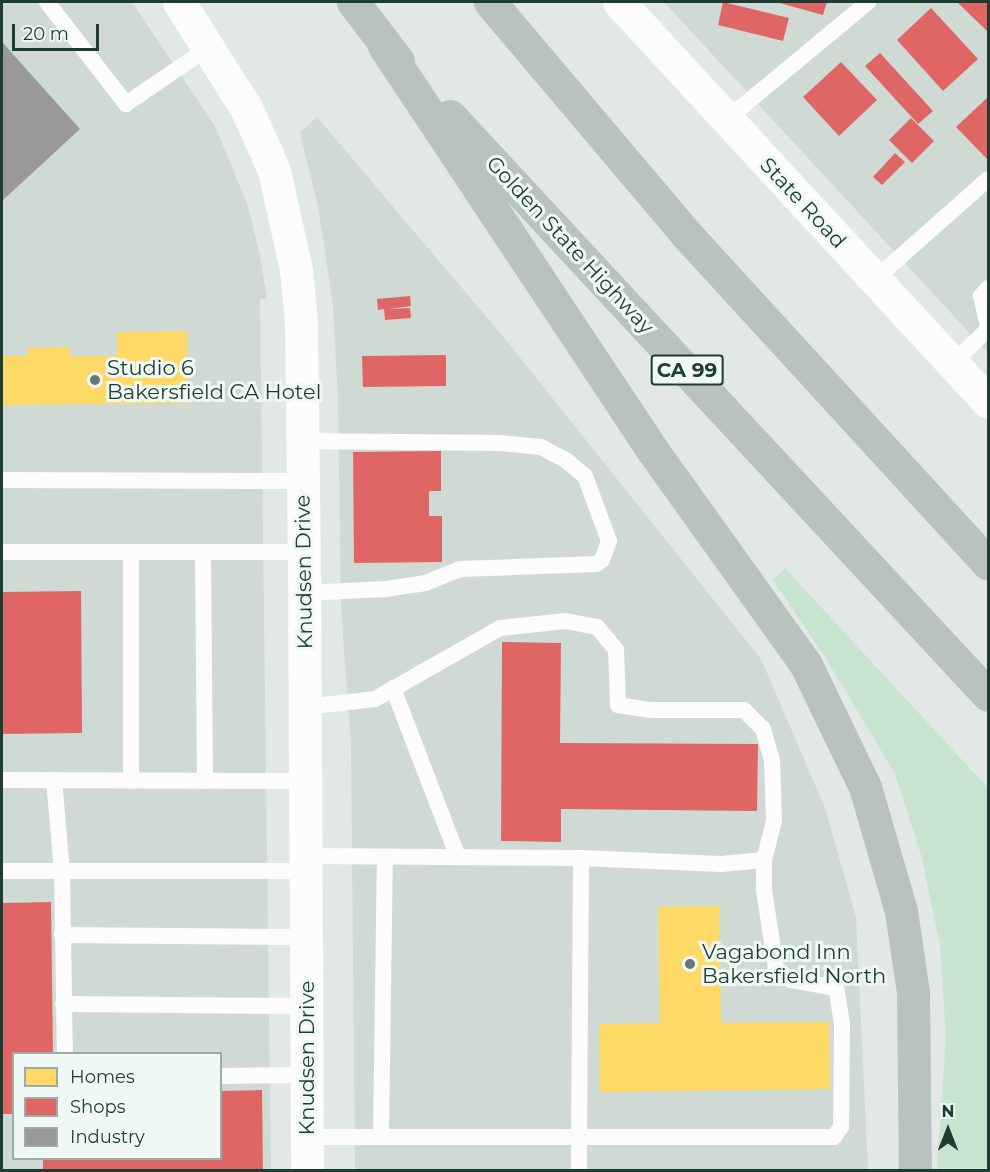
<!DOCTYPE html>
<style>
body{margin:0}
#map{position:relative;width:990px;height:1172px;overflow:hidden;background:#e2e8e5;font-family:Montserrat,sans-serif}
div>[style]{position:absolute}
[style*='--x']{left:calc(var(--x)*1px);top:calc(var(--y)*1px);width:calc(var(--w)*1px);rotate:calc(var(--a)*1deg)}
.built>*{inset:0;background:#cfdad4}
.green>*{inset:0;background:#c9e4ce}
.homes>*{inset:0;background:#ffd966}
.shops>*{inset:0;background:#e06666}
.industry>*{inset:0;background:#999}
.lane>*{height:16px;margin:-8px;padding:0 8px;transform-origin:8px;border-radius:8px;background:#fbfcfb}
.street>*{height:33px;margin:-16.5px;padding:0 16.5px;transform-origin:16.5px;border-radius:16.5px;background:#fbfcfb}
.secondary>*{height:33px;margin:-16.5px;padding:0 16.5px;transform-origin:16.5px;border-radius:16.5px;background:#fbfcfb}
.highway>*{height:33px;margin:-16.5px;padding:0 16.5px;transform-origin:16.5px;border-radius:16.5px;background:#b8c2bf}
.dots>*{width:16px;height:16px;translate:-50% -50%;box-sizing:border-box;border:3px solid #eff8f3;border-radius:50%}
span{translate:-50% -50%;white-space:nowrap;text-align:center;line-height:1.15;-webkit-text-stroke:6px #eff8f3;paint-order:stroke}
.shield-label span{padding:2px 4px;background:#eff8f3;border:2px solid;border-radius:4px;-webkit-text-stroke-width:0}
.shield-label{font-size:20px;color:#1e3d32;font-weight:700}
.street-label{font-size:21px;color:#1e3d32}
.poi-label{font-size:21px;color:#1e3d32}
.left{translate:0 -50%;text-align:left}
.frame{position:absolute;inset:0;border:3px solid #1e3d32;pointer-events:none}
.legend{position:absolute;left:12px;top:1052px;width:210px;height:108px;box-sizing:border-box;background:#eff8f3;border:2px solid #9bada6;margin:0;padding:8px 10px;list-style:none;font-size:18px;color:#1e3d32}
.legend li{display:flex;align-items:center;gap:12px;height:30px}
.legend b{width:30px;border:2px solid #9bada6}
.north{position:absolute;left:918px;top:1100px;width:60px;height:60px;-webkit-text-stroke:4px #eff8f3;paint-order:stroke;rotate:0deg;font-size:16px;font-weight:700;line-height:24px;text-align:center;color:#1e3d32}
.north::after{content:'';display:block;margin:auto;width:21px;height:27px;background:#1e3d32;clip-path:polygon(50% 0,100% 100%,50% 72%,0 100%)}
.scale{position:absolute;left:12px;top:24px;width:87px;height:27px;box-sizing:border-box;border:3px solid #1e3d32;border-top:0;padding-left:8px;font-size:18px;line-height:21px;white-space:nowrap;color:#1e3d32;-webkit-text-stroke:4px #eff8f3;paint-order:stroke}
</style>
<div id="map">
<div class="built">
<div style="clip-path:polygon(evenodd,2px 2px,132px 2px,215px 126px,248px 206px,260px 256px,267px 299px,260px 299px,271px 1170px,2px 1170px,2px 2px,14px 1054px,220px 1054px,220px 1158px,14px 1158px,14px 1054px)"></div>
<div style="clip-path:polygon(664px 2px,988px 2px,988px 353px)"></div>
<div style="clip-path:polygon(317px 117px,506px 340px,761px 659px,825px 808px,856px 917px,868px 1170px,355px 1170px,351px 744px,341px 609px,338px 402px,333px 305px,318px 206px,300px 133px)"></div>
</div>
<div class="green">
<div style="clip-path:polygon(785px 568px,988px 788px,988px 1165px,984px 1170px,937px 1170px,946px 1037px,940px 946px,922px 858px,895px 774px,825px 657px,773px 580px)"></div>
</div>
<div class="homes">
<div style="clip-path:polygon(187px 331px,188px 403px,2px 405px,2px 356px,28px 356px,28px 348px,70px 347px,70px 356px,117px 356px,117px 332px)"></div>
<div style="clip-path:polygon(719px 906px,721px 1023px,829px 1022px,830px 1089px,600px 1092px,599px 1024px,660px 1023px,658px 907px)"></div>
</div>
<div class="shops">
<div style="clip-path:polygon(723px 2px,789px 18px,783px 41px,718px 25px)"></div>
<div style="clip-path:polygon(776px 2px,827px 2px,823px 15px)"></div>
<div style="clip-path:polygon(957px 2px,988px 2px,988px 32px)"></div>
<div style="clip-path:polygon(931px 8px,978px 59px,943px 91px,897px 40px)"></div>
<div style="clip-path:polygon(880px 53px,933px 111px,918px 124px,865px 66px)"></div>
<div style="clip-path:polygon(841px 62px,877px 100px,839px 136px,803px 97px)"></div>
<div style="clip-path:polygon(988px 97px,988px 160px,956px 127px)"></div>
<div style="clip-path:polygon(911px 118px,934px 141px,912px 163px,889px 140px)"></div>
<div style="clip-path:polygon(895px 153px,905px 162px,882px 185px,873px 177px)"></div>
<div style="clip-path:polygon(410px 296px,411px 306px,388px 309px,410px 308px,411px 318px,385px 320px,384px 309px,378px 310px,377px 299px)"></div>
<div style="clip-path:polygon(446px 355px,446px 386px,363px 387px,362px 356px)"></div>
<div style="clip-path:polygon(441px 451px,441px 491px,429px 491px,429px 516px,442px 516px,442px 562px,354px 563px,353px 452px)"></div>
<div style="clip-path:polygon(81px 591px,82px 733px,2px 734px,2px 592px)"></div>
<div style="clip-path:polygon(502px 642px,561px 643px,560px 743px,758px 744px,757px 811px,561px 809px,561px 842px,501px 841px)"></div>
<div style="clip-path:polygon(51px 902px,53px 1054px,14px 1054px,14px 1114px,2px 1114px,2px 903px)"></div>
<div style="clip-path:polygon(262px 1090px,263px 1170px,43px 1170px,43px 1158px,220px 1158px,220px 1091px)"></div>
</div>
<div class="industry">
<div style="clip-path:polygon(2px 42px,80px 129px,2px 201px)"></div>
</div>
<div class="lane">
<div style="--x:47;--y:2;--w:129;--a:52.2"></div>
<div style="--x:126;--y:104;--w:103;--a:-34.3"></div>
<div style="--x:726;--y:120;--w:185;--a:-39.7"></div>
<div style="--x:874;--y:280;--w:152;--a:-41.5"></div>
<div style="--x:988;--y:288;--w:11;--a:131"></div>
<div style="--x:981;--y:296;--w:31;--a:77"></div>
<div style="--x:952;--y:364;--w:50;--a:-44.2"></div>
<div style="--x:302;--y:441;--w:198;--a:0.6"></div>
<div style="--x:500;--y:443;--w:41;--a:5.6"></div>
<div style="--x:541;--y:447;--w:30;--a:28"></div>
<div style="--x:567;--y:461;--w:23;--a:40"></div>
<div style="--x:585;--y:476;--w:69;--a:69.7"></div>
<div style="--x:609;--y:541;--w:20;--a:110"></div>
<div style="--x:602;--y:560;--w:7;--a:146"></div>
<div style="--x:596;--y:564;--w:136;--a:177.9"></div>
<div style="--x:460;--y:569;--w:37;--a:158"></div>
<div style="--x:426;--y:583;--w:40;--a:171.5"></div>
<div style="--x:386;--y:589;--w:82;--a:177.2"></div>
<div style="--x:2;--y:480;--w:301;--a:0.2"></div>
<div style="--x:2;--y:552;--w:302;--a:0"></div>
<div style="--x:131;--y:552;--w:229;--a:90"></div>
<div style="--x:203;--y:552;--w:229;--a:89.5"></div>
<div style="--x:393;--y:688;--w:181;--a:69"></div>
<div style="--x:305;--y:707;--w:70;--a:-6.5"></div>
<div style="--x:375;--y:699;--w:144;--a:-29.6"></div>
<div style="--x:500;--y:628;--w:66;--a:-6.1"></div>
<div style="--x:566;--y:621;--w:32;--a:11"></div>
<div style="--x:597;--y:627;--w:30;--a:50"></div>
<div style="--x:616;--y:650;--w:55;--a:87.9"></div>
<div style="--x:618;--y:705;--w:33;--a:9"></div>
<div style="--x:651;--y:710;--w:93;--a:0"></div>
<div style="--x:744;--y:710;--w:27;--a:45"></div>
<div style="--x:763;--y:729;--w:32;--a:74"></div>
<div style="--x:772;--y:760;--w:61;--a:88.1"></div>
<div style="--x:774;--y:821;--w:40;--a:104.4"></div>
<div style="--x:2;--y:780;--w:303;--a:0.2"></div>
<div style="--x:54;--y:780;--w:91;--a:85"></div>
<div style="--x:62;--y:871;--w:183;--a:89.1"></div>
<div style="--x:305;--y:856;--w:276;--a:0.4"></div>
<div style="--x:581;--y:858;--w:312;--a:90.4"></div>
<div style="--x:2;--y:871;--w:303;--a:0"></div>
<div style="--x:62;--y:935;--w:244;--a:0.5"></div>
<div style="--x:63;--y:1004;--w:243;--a:0.5"></div>
<div style="--x:220;--y:1076;--w:87;--a:-0.7"></div>
<div style="--x:381;--y:1136;--w:279;--a:-89.2"></div>
<div style="--x:307;--y:1137;--w:527;--a:0"></div>
<div style="--x:834;--y:1137;--w:12;--a:-55"></div>
<div style="--x:841;--y:1127;--w:103;--a:-89.4"></div>
<div style="--x:842;--y:1024;--w:36;--a:-99"></div>
<div style="--x:836;--y:988;--w:46;--a:-169.9"></div>
<div style="--x:791;--y:980;--w:19;--a:-144"></div>
<div style="--x:776;--y:969;--w:80;--a:-98.6"></div>
<div style="--x:764;--y:890;--w:30;--a:-90"></div>
<div style="--x:764;--y:860;--w:43;--a:174.7"></div>
<div style="--x:721;--y:864;--w:140;--a:-177.5"></div>
</div>
<div class="street">
<div style="--x:619;--y:2;--w:544;--a:47.31"></div>
</div>
<div class="secondary">
<div style="--x:179;--y:2;--w:125;--a:57.7"></div>
<div style="--x:246;--y:108;--w:68;--a:65.7"></div>
<div style="--x:274;--y:170;--w:102;--a:77.6"></div>
<div style="--x:296;--y:270;--w:52;--a:84.5"></div>
<div style="--x:301;--y:322;--w:230;--a:89.3"></div>
<div style="--x:304;--y:552;--w:618;--a:89.72"></div>
</div>
<div class="highway">
<div style="--x:353;--y:2;--w:74;--a:52.7"></div>
<div style="--x:490;--y:2;--w:304;--a:49.8"></div>
<div style="--x:686;--y:234;--w:447;--a:47.5"></div>
<div style="--x:384;--y:46;--w:486;--a:56.4"></div>
<div style="--x:653;--y:451;--w:263;--a:54.4"></div>
<div style="--x:806;--y:665;--w:136;--a:64.2"></div>
<div style="--x:865;--y:787;--w:129;--a:73.8"></div>
<div style="--x:901;--y:911;--w:82;--a:81.6"></div>
<div style="--x:913;--y:992;--w:178;--a:89.4"></div>
<div style="--x:450;--y:116;--w:790;--a:47.1"></div>
</div>
<div class="dots">
<div style="left:95px;top:380px;background:#637971"></div>
<div style="left:690px;top:964px;background:#637971"></div>
</div>
<div class="shield-label">
<span style="left:687px;top:370px">CA 99</span>
</div>
<div class="street-label">
<span style="left:803px;top:203px;rotate:47deg">State Road</span>
<span style="left:570px;top:245px;rotate:47deg">Golden State Highway</span>
<span style="left:304px;top:572px;rotate:-91deg">Knudsen Drive</span>
<span style="left:307px;top:1058px;rotate:-90deg">Knudsen Drive</span>
</div>
<div class="poi-label">
<span class="left" style="left:107px;top:380px">Studio 6<br>Bakersfield CA Hotel</span>
<span class="left" style="left:702px;top:964px">Vagabond Inn<br>Bakersfield North</span>
</div>
<div class="frame"></div>
<ul class="legend">
<li><b style="height:16px;background:#ffd966"></b>Homes</li>
<li><b style="height:16px;background:#e06666"></b>Shops</li>
<li><b style="height:16px;background:#999"></b>Industry</li>
</ul>
<div class="north">N</div>
<div class="scale">20 m</div>
</div>
